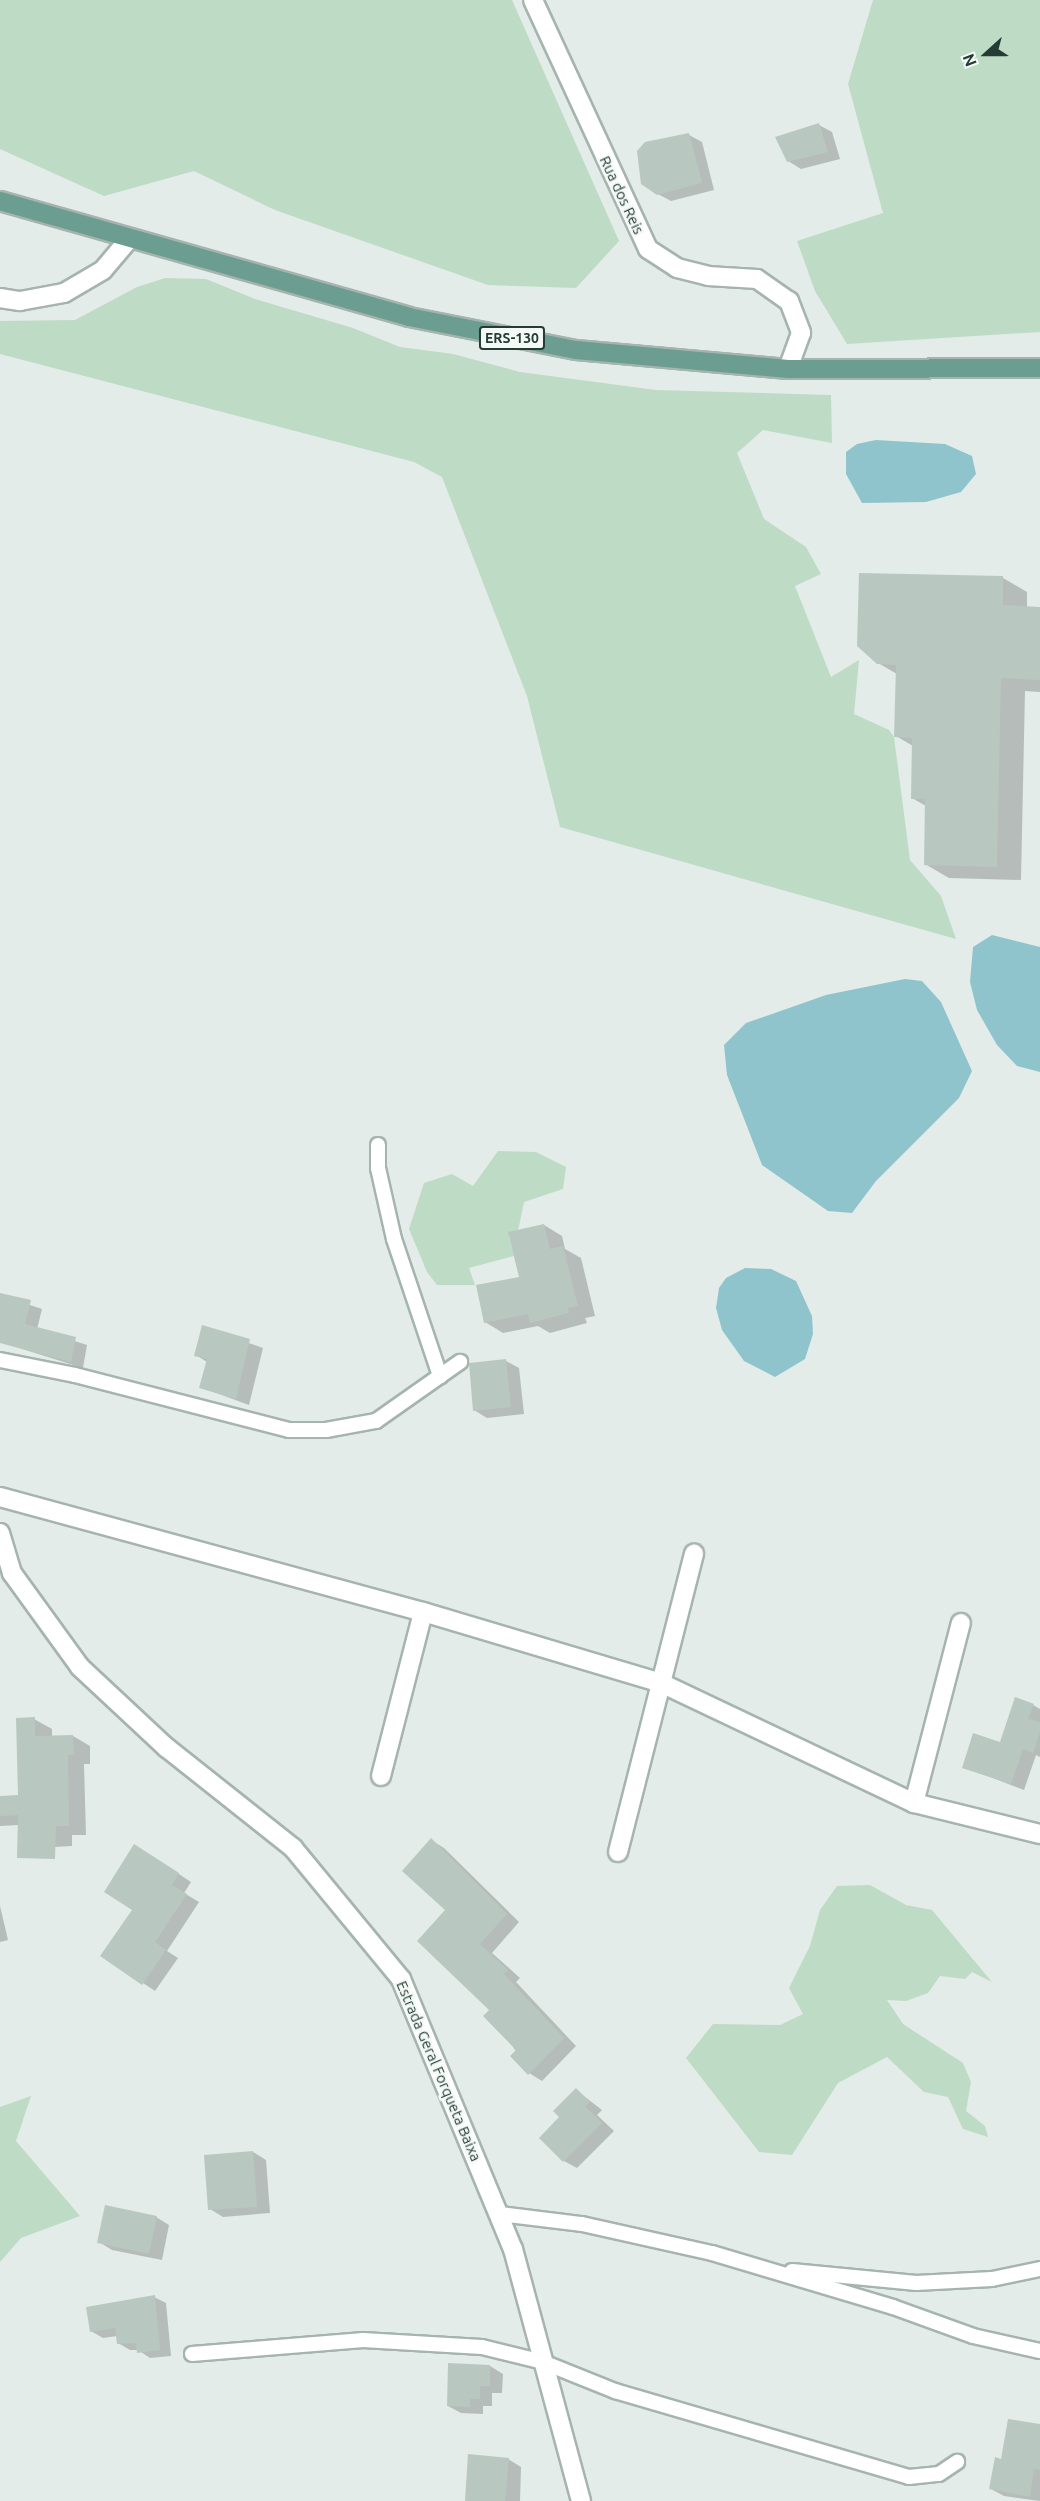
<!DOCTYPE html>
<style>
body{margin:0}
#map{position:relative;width:1040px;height:2501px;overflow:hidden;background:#e3ece8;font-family:Ubuntu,sans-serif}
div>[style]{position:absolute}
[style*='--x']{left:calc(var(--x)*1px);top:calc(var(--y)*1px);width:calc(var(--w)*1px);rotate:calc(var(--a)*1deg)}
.green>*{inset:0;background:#bedbc5}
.water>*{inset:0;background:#90c4cd}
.shadow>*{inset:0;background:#0003}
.building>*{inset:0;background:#b9c7c1}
.roads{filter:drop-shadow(2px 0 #a6b4af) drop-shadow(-2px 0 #a6b4af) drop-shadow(0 2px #a6b4af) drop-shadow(0 -2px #a6b4af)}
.service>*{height:14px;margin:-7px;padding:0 7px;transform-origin:7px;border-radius:7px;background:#fff}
.minor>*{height:18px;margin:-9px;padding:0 9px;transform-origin:9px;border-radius:9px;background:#fff}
.tertiary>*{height:18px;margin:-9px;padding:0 9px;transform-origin:9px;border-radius:9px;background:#fff}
.secondary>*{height:18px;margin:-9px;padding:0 9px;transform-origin:9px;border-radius:9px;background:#fff}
.primary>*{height:18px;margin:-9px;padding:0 9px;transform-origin:9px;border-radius:9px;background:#6b9e90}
span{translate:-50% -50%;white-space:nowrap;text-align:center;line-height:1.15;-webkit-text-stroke:5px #f4f9f6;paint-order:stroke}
.shield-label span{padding:2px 4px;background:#f4f9f6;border:2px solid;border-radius:4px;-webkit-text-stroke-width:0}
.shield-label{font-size:14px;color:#243c35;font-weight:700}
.street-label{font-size:15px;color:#243c35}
.north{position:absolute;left:956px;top:24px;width:60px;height:60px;-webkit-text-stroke:4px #f4f9f6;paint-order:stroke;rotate:249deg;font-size:16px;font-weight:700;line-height:24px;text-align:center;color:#243c35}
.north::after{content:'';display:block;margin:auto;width:21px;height:27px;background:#243c35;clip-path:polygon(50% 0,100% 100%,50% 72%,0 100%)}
</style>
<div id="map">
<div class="green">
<div style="clip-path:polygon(0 0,512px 0,619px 241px,576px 288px,488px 285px,275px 210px,194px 171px,104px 196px,0 149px)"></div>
<div style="clip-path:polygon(873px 0,1040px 0,1040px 332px,847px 344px,815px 291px,797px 241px,883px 213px,848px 84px)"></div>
<div style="clip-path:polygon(165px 278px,206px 279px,255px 299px,353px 328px,400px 347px,453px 354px,520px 372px,656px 390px,831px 395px,832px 443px,763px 430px,737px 453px,764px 519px,806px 547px,821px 574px,795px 586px,831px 677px,859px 660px,854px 714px,889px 730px,894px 737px,910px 860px,941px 896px,956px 939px,560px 827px,527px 696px,442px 477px,414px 462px,0 354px,0 321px,75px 320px,137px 287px)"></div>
<div style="clip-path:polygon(498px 1151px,536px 1152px,566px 1167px,563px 1189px,524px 1202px,518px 1231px,509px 1237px,514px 1256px,469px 1268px,475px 1285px,437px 1285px,427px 1272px,409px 1229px,424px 1183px,452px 1174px,473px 1186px)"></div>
<div style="clip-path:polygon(870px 1885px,906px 1905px,932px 1910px,992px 1982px,972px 1972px,965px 1979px,940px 1976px,928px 1993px,906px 2001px,887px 2000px,903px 2024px,963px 2063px,971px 2082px,966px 2111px,985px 2126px,988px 2137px,963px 2129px,948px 2097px,924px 2092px,887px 2057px,838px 2083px,792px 2155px,759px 2152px,686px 2058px,713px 2024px,780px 2025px,803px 2014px,789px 1988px,810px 1946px,820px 1910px,837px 1886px)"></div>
<div style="clip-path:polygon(31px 2096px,16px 2141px,80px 2216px,21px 2238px,0 2262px,0 2107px)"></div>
</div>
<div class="water">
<div style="clip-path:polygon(876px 440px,945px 444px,972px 456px,976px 474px,961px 492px,926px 502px,862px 503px,846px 474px,846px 452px,857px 444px)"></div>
<div style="clip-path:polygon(992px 935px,1040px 947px,1040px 1072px,1017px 1066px,997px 1045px,977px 1010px,970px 982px,973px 947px)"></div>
<div style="clip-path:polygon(905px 979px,922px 981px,941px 1002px,972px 1071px,959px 1098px,876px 1181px,852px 1213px,828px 1211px,762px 1165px,727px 1075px,724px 1045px,746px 1023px,826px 995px)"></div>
<div style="clip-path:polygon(745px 1268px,771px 1269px,796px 1281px,812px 1316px,813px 1334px,805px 1359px,775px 1377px,744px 1361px,722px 1330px,716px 1308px,719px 1288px,726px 1278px)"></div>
</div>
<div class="shadow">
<div style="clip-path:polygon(819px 125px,832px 132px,840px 159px,801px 169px,788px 161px)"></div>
<div style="clip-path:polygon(689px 135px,702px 142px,714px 190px,671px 201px,658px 194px)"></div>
<div style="clip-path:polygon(1003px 578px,1027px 592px,1027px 608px,1040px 609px,1040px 692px,1025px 691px,1021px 880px,949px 878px,925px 864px,926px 806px,912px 798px,913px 746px,896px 736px,897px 674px,878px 663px)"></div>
<div style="clip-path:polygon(544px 1225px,562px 1236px,565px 1249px,581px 1258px,595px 1316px,585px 1318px,587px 1323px,550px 1333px,538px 1326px,503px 1333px,485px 1322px,521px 1278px)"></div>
<div style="clip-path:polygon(0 1295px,42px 1309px,37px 1329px,87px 1345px,83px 1368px,0 1342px)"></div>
<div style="clip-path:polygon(203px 1327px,263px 1348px,249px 1405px,200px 1387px,207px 1362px,196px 1355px)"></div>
<div style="clip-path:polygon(506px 1361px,519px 1368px,524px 1414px,487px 1418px,474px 1410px)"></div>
<div style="clip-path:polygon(1033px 1705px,1040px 1709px,1040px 1757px,1036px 1755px,1024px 1790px,964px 1767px,1001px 1744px)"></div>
<div style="clip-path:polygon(34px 1719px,52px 1729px,52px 1737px,73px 1736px,90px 1746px,90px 1764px,84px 1764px,86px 1835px,72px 1835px,72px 1846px,36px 1848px,19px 1825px,0 1826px,0 1798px,19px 1796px)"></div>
<div style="clip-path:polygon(431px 1840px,444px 1848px,519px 1922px,492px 1953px,520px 1978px,516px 1982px,576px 2046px,542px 2081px,529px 2073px,491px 2010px,447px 1910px)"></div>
<div style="clip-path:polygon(147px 1853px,191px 1882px,184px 1893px,199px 1902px,167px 1951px,178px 1958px,155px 1991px,143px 1983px,134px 1910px)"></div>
<div style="clip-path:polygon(0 1906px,8px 1940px,0 1942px)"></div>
<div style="clip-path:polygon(576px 2090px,602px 2110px,597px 2115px,614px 2131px,577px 2168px,564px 2161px,561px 2117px)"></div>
<div style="clip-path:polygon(253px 2152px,266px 2160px,270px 2213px,223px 2217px,210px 2209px)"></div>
<div style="clip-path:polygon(156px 2217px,169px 2225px,162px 2260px,112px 2250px,99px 2242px)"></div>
<div style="clip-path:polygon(154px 2297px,166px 2303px,171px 2356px,150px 2358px,138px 2350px,130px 2350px,118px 2343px,117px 2336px,103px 2338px,91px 2331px)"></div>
<div style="clip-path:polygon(490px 2366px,503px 2374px,502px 2393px,492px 2393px,492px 2406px,483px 2406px,483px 2414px,461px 2413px,448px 2406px)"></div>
<div style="clip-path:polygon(1040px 2426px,1040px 2501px,1004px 2496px,991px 2489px,1003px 2460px)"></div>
<div style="clip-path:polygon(508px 2459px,521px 2467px,520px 2501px,466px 2501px)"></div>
</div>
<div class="building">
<div style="clip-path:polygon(819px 123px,828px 152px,787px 162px,775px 137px)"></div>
<div style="clip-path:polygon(689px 133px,702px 183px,657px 195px,641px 184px,637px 151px,645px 142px)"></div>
<div style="clip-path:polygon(859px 573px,1003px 576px,1003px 605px,1040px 607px,1040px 680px,1001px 678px,997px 867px,924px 865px,925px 799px,911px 799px,912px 738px,894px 737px,896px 665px,877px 664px,857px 646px)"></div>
<div style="clip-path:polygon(544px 1224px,550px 1249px,563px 1246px,578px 1306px,568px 1308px,569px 1313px,530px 1323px,528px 1314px,484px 1323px,476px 1285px,519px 1277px,508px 1232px)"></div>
<div style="clip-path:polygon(0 1293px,31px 1300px,25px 1324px,76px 1337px,71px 1362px,0 1343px)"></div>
<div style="clip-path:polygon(202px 1325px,250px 1339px,236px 1399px,199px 1388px,207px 1359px,194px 1356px)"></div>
<div style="clip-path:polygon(506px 1359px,511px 1407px,473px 1411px,469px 1363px)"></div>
<div style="clip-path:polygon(1015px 1697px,1034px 1704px,1028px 1719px,1040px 1722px,1040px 1732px,1033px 1753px,1023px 1749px,1011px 1784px,962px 1768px,973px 1733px,1000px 1742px)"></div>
<div style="clip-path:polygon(35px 1717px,35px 1736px,73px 1735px,74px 1755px,68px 1755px,69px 1826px,56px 1826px,55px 1859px,17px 1858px,18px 1815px,0 1816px,0 1796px,18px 1795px,16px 1718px)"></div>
<div style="clip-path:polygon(431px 1838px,507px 1914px,480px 1944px,508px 1970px,504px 1974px,564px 2038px,528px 2075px,510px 2056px,516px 2050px,483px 2016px,489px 2010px,417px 1941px,445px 1910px,402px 1871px)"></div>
<div style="clip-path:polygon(134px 1844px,179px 1873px,172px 1885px,187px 1894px,155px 1942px,166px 1950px,142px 1985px,100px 1956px,132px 1910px,104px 1892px)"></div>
<div style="clip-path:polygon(576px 2088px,590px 2102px,585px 2106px,602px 2123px,563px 2162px,539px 2138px,559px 2117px,553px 2111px)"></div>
<div style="clip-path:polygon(253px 2151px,257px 2207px,208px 2210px,204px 2155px)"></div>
<div style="clip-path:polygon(105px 2205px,157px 2216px,149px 2254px,97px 2243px)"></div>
<div style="clip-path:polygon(155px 2295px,160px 2350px,137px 2353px,136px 2343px,117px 2344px,115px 2328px,90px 2332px,86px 2307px)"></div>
<div style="clip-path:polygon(448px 2363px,490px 2365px,490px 2386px,480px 2386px,480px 2399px,470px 2399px,470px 2407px,447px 2406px)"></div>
<div style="clip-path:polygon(1008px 2419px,1040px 2424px,1040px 2470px,1034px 2469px,1030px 2497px,989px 2489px,995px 2457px,1001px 2459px)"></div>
<div style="clip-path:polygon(468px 2454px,509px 2458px,505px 2501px,465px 2501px)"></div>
</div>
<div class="roads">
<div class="service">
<div style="--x:378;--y:1145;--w:23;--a:90"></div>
<div style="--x:378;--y:1168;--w:73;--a:77.3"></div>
<div style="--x:394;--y:1239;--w:145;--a:71.4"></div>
<div style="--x:0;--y:1360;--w:76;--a:11.3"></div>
<div style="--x:75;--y:1375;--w:221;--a:14.4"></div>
<div style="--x:289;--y:1430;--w:37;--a:0"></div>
<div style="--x:326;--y:1430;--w:51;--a:-10.2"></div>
<div style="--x:376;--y:1421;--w:103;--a:-35.1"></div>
<div style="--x:500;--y:2214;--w:83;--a:7"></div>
<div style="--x:582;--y:2224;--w:133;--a:12.6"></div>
<div style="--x:712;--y:2253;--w:189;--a:16.6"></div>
<div style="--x:893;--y:2307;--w:85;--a:19.9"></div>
<div style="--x:973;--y:2336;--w:69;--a:12.6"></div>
<div style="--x:792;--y:2271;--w:125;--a:5.5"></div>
<div style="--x:916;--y:2283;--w:76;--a:-3"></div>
<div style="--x:992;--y:2279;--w:49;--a:-11.8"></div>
<div style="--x:192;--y:2354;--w:172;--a:-4.7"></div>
<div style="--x:363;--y:2340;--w:119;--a:3.4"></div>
<div style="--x:482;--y:2347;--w:63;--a:13.8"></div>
<div style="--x:543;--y:2362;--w:78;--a:21.9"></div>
<div style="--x:615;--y:2391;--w:306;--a:16.3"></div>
<div style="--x:909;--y:2477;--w:30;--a:-6"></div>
<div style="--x:939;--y:2474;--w:22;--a:-34"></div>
</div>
<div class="minor">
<div style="--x:533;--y:0;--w:274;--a:65.2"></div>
<div style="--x:648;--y:249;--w:35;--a:33"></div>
<div style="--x:677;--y:268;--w:32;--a:14"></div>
<div style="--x:708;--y:276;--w:49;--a:3.5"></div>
<div style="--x:757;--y:279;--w:39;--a:35"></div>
<div style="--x:789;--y:301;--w:34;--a:69"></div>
<div style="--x:801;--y:333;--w:38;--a:110"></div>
<div style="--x:0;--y:1497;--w:438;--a:15.2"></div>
<div style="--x:423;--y:1612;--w:248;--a:16.6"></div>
<div style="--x:661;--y:1683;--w:280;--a:25.4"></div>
<div style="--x:914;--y:1803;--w:130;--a:13.8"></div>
<div style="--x:381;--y:1776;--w:169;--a:-75.6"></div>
<div style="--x:914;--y:1803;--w:186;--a:-75.4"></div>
<div style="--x:618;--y:1852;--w:308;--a:-75.7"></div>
</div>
<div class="tertiary">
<div style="--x:0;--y:1533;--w:42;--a:73.3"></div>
<div style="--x:12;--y:1573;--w:116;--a:54.1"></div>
<div style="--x:80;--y:1667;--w:119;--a:43"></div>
<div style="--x:167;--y:1748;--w:161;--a:38.4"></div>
<div style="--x:293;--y:1848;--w:170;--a:50.5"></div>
<div style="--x:401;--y:1979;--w:292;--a:67.5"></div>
<div style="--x:513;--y:2249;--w:261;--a:74.9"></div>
</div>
<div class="secondary">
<div style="--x:0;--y:298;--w:20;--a:9"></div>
<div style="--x:20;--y:301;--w:45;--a:-10.3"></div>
<div style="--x:64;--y:293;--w:45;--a:-30.5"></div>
<div style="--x:103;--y:270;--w:42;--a:-49.8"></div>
</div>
<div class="primary">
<div style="--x:0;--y:201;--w:425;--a:15.8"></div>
<div style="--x:409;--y:317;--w:170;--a:11.2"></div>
<div style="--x:576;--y:350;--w:213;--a:5.1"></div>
<div style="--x:788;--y:369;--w:252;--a:-0.2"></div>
</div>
</div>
<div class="shield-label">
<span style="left:512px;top:338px">ERS-130</span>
</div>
<div class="street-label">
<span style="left:622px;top:195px;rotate:65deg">Rua dos Reis</span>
<span style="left:439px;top:2071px;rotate:67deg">Estrada Geral Forqueta Baixa</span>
</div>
<div class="north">N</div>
</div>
